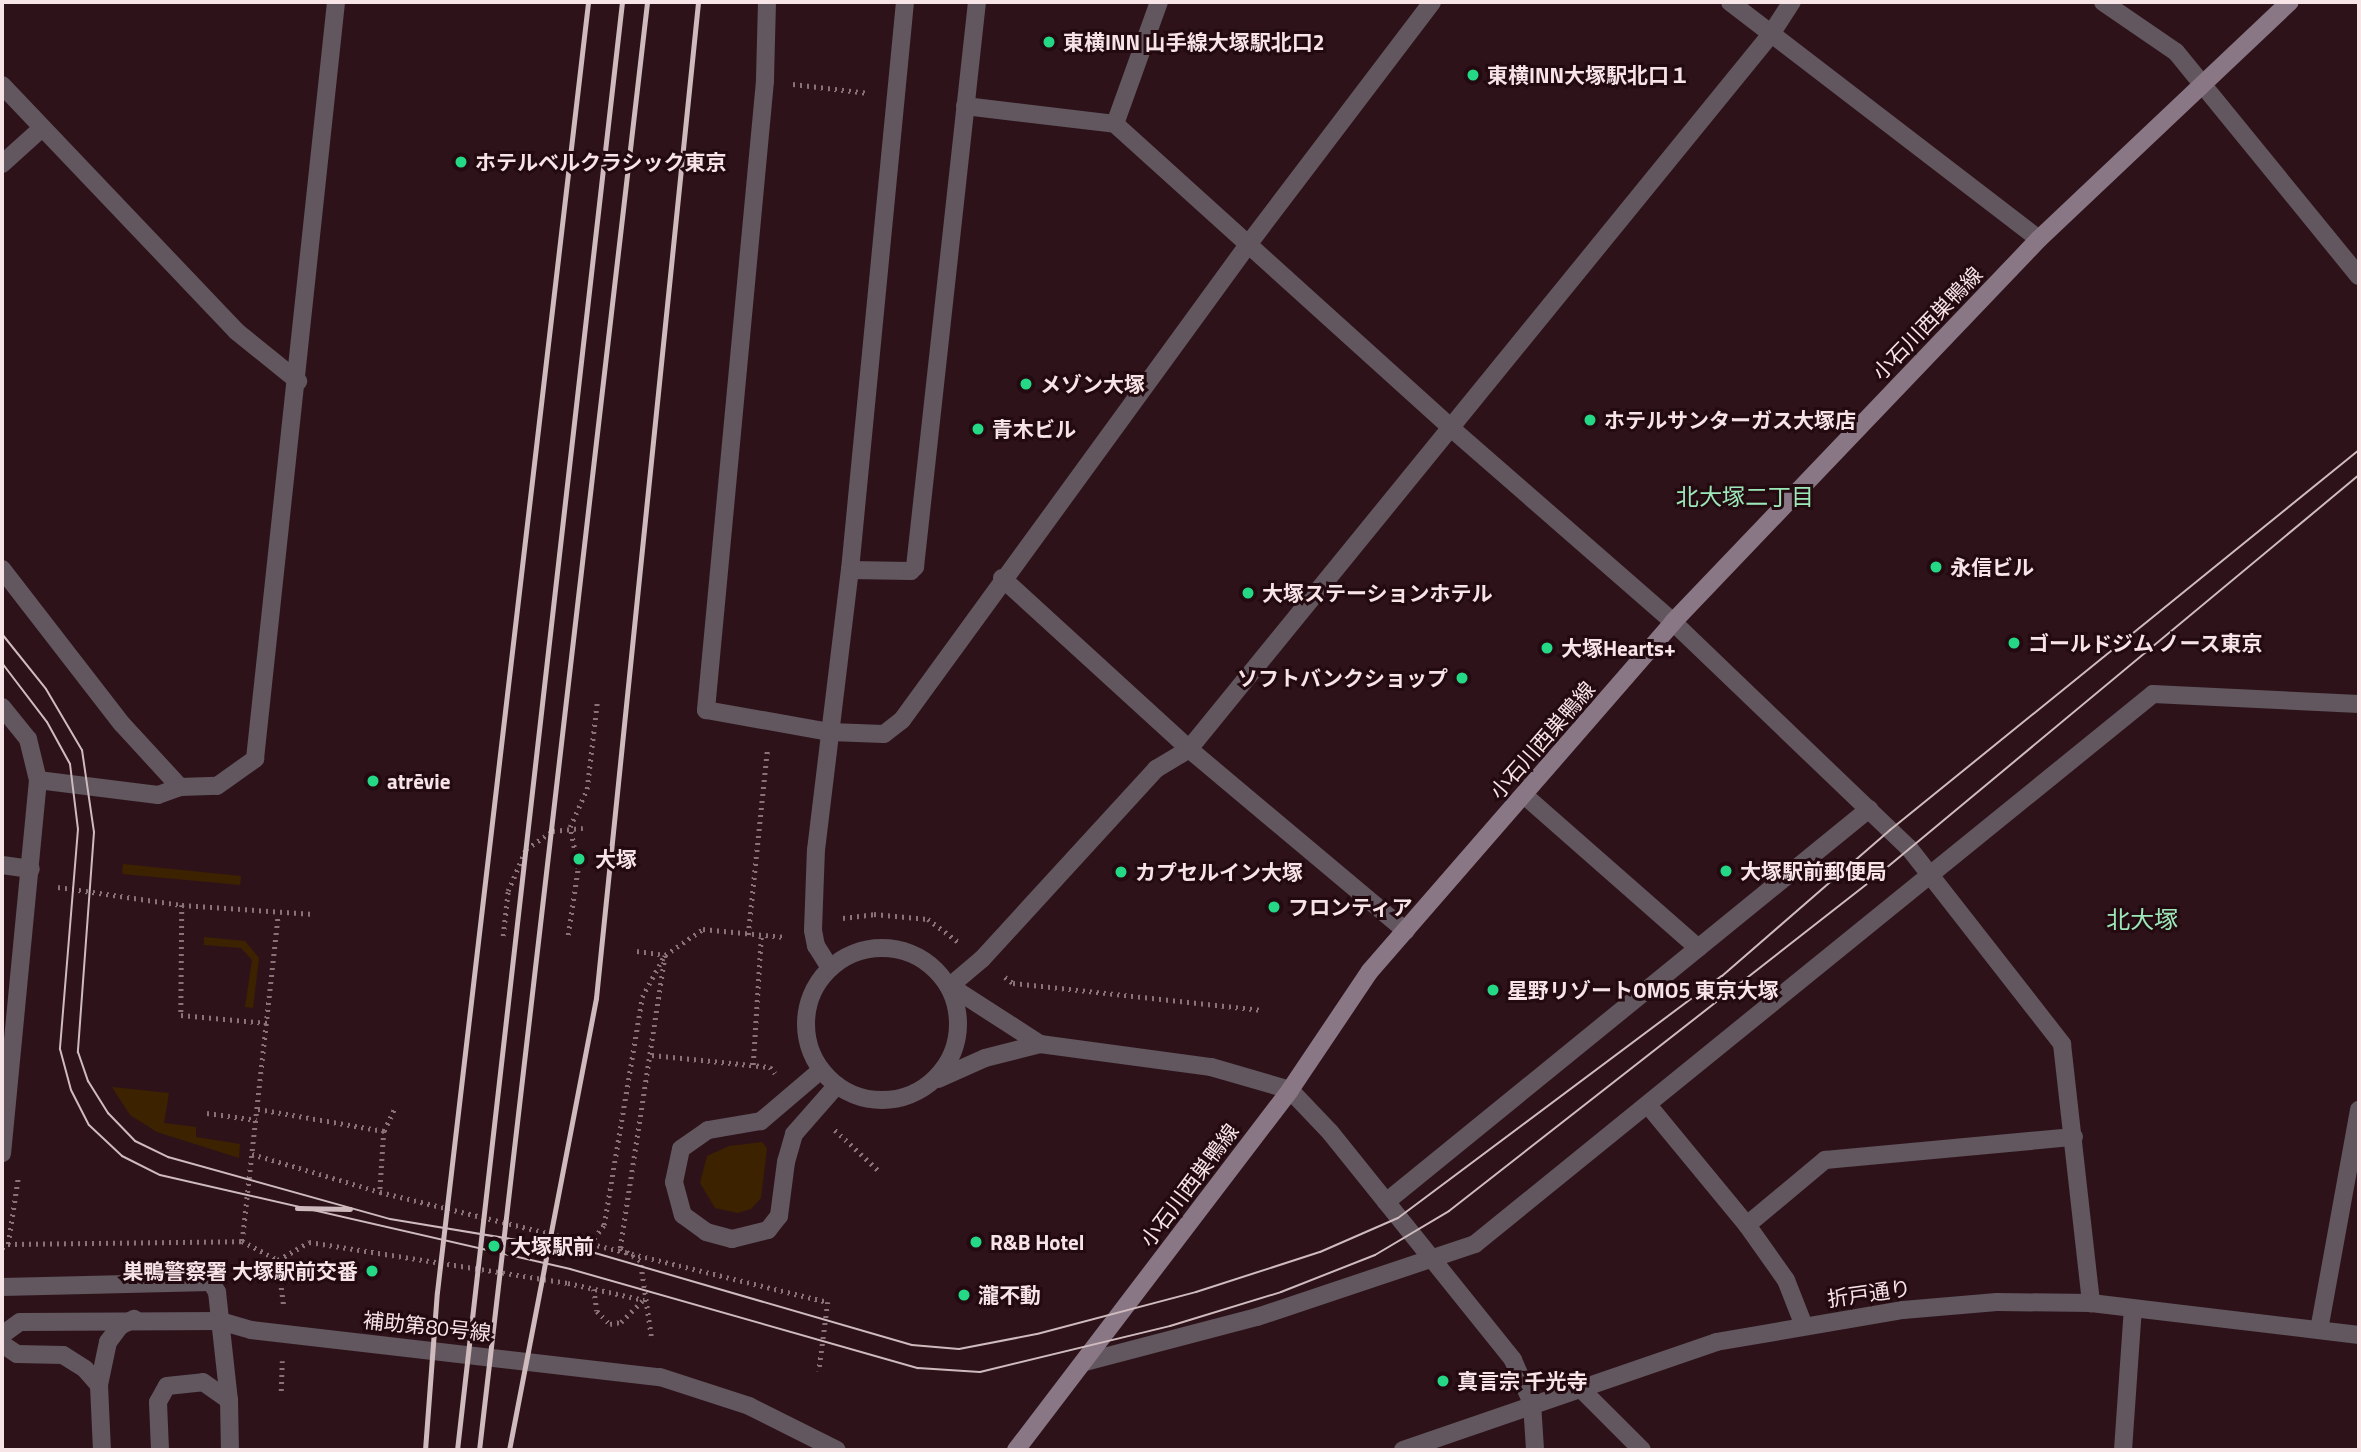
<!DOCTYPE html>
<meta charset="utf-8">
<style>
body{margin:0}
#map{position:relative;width:2361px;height:1452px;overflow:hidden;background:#2d1319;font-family:"Titillium Web","Noto Sans JP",sans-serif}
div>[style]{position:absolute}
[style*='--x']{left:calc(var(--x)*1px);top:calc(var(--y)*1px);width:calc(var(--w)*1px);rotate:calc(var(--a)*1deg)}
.green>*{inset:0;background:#3d2200}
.path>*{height:4.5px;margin-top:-2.25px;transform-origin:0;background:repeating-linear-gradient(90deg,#8a7378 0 2px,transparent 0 7px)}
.service>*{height:18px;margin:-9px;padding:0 9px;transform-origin:9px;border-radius:9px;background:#62565f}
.minor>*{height:18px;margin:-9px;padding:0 9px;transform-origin:9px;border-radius:9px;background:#62565f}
.minor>.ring{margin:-9px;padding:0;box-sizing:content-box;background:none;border:18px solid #62565f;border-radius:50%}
.tertiary>*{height:18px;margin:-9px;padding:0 9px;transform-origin:9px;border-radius:9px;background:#62565f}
.secondary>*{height:18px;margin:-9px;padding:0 9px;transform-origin:9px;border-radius:9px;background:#8a7785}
.tram>*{height:2px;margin:-1px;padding:0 1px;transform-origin:1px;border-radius:1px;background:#cfbbbe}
.rail>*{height:5px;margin:-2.5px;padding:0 2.5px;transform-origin:2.5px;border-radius:2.5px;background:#cfbbbe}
.dots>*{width:19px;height:19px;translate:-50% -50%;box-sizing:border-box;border:4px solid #230a10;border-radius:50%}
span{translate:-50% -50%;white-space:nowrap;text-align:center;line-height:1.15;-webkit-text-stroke:6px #230a10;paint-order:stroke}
.poi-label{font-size:21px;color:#f7e4e7;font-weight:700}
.left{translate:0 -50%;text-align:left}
.right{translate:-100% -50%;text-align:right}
.street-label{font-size:21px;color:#f7e4e7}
.neighbourhood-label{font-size:23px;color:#9ce8b9}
.quarter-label{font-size:24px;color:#9ce8b9}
.frame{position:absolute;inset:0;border:4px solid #f7e4e7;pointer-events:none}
</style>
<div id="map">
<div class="green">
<div style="clip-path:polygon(123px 864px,241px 876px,240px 885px,122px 874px)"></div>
<div style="clip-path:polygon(204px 937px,245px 941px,259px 958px,253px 1008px,245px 1007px,252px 960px,241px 948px,204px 945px)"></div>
<div style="clip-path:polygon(112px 1087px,169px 1093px,164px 1123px,196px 1127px,196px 1137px,240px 1144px,239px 1158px,157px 1132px,130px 1115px)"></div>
<div style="clip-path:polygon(762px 1142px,767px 1148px,761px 1198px,751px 1209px,738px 1213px,715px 1208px,700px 1183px,707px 1156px,729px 1146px)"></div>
</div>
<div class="path">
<div style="--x:793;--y:84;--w:76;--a:6.8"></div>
<div style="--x:58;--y:887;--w:125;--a:8.3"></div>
<div style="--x:182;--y:905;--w:132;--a:3.9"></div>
<div style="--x:182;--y:905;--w:110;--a:90.5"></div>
<div style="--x:181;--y:1015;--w:87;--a:5.3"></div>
<div style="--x:843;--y:918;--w:31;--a:-7"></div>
<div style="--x:874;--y:914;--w:54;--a:5.3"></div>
<div style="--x:928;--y:919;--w:39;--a:37"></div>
<div style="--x:568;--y:935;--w:68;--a:-81.5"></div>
<div style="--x:578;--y:868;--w:42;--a:-101"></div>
<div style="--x:570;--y:827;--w:42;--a:-65.9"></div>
<div style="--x:587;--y:789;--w:87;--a:-83.4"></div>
<div style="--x:748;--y:935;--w:185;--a:-84.1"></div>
<div style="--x:503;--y:936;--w:45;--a:-83.7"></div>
<div style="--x:508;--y:891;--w:46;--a:-66.8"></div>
<div style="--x:526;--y:849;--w:32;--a:-34"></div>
<div style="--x:553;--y:831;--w:30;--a:-6"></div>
<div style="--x:637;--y:951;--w:28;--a:8"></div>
<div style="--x:665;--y:955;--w:46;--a:-34.4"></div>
<div style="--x:703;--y:929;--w:82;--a:5.6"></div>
<div style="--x:1005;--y:977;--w:10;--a:37"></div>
<div style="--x:1013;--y:983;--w:248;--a:6.2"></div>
<div style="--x:652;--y:1055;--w:119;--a:5.8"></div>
<div style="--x:770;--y:1067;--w:8;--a:50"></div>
<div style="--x:753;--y:1065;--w:128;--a:-86.4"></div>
<div style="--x:258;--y:1109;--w:128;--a:9.9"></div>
<div style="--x:384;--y:1131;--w:61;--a:93.8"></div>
<div style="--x:380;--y:1192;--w:461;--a:13.8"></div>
<div style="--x:828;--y:1302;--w:70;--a:97.4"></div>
<div style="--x:207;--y:1113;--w:50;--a:8"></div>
<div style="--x:835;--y:1130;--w:59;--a:42.9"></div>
<div style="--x:384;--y:1131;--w:26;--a:-65"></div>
<div style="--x:252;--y:1154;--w:134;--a:16.5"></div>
<div style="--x:242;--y:1241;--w:328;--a:-83.7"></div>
<div style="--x:8;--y:1244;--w:234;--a:-0.7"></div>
<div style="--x:242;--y:1241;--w:41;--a:27.8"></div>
<div style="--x:278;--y:1260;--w:47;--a:82.7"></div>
<div style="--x:590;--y:1244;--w:24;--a:-54"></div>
<div style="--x:604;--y:1225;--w:231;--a:-80.5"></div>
<div style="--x:642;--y:997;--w:44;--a:-61.7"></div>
<div style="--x:2;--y:1248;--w:7;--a:-34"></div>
<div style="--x:8;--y:1244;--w:67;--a:-81.4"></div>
<div style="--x:278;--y:1260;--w:36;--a:-30"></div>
<div style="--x:309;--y:1242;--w:262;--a:9"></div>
<div style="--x:568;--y:1283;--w:78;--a:12.6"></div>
<div style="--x:594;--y:1289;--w:22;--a:82"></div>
<div style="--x:597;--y:1311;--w:18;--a:45"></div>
<div style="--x:610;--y:1324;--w:11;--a:-10"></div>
<div style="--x:621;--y:1322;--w:30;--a:-45"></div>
<div style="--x:651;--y:1336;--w:76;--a:-98.3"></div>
<div style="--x:640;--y:1261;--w:24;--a:-147"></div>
<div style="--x:620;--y:1248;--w:296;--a:-81.3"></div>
<div style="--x:281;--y:1391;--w:30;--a:-88"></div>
</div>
<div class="service">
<div style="--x:2;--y:164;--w:54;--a:-42"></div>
<div style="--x:2;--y:865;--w:29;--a:8"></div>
<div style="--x:1747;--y:1225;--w:102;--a:-39.8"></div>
<div style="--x:1825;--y:1160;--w:250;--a:-5.3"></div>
<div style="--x:2319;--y:1330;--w:224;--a:-79.7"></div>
<div style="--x:2123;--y:1450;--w:142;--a:-86"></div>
</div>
<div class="minor">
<div style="--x:767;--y:2;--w:79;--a:91.5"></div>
<div style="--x:765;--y:81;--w:632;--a:95.36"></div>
<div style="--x:706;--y:710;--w:126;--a:10.1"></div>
<div style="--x:830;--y:732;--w:54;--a:2.1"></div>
<div style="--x:884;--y:734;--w:23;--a:-38"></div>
<div style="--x:902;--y:720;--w:586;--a:-53.95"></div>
<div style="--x:1247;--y:246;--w:306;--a:-52.8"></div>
<div style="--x:1730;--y:2;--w:389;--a:37.5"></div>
<div style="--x:2103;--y:2;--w:88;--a:34.4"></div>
<div style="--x:2176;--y:52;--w:289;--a:50.8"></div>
<div style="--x:2;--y:85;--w:340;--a:46.4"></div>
<div style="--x:236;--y:331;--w:80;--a:38.9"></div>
<div style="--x:965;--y:106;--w:151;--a:6.8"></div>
<div style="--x:1115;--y:124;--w:453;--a:42.1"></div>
<div style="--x:1451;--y:428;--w:295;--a:41.1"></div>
<div style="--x:1673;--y:622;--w:327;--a:43.8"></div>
<div style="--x:1909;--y:848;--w:249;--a:52"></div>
<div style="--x:2062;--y:1044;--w:261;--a:83.6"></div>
<div style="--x:1115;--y:124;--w:130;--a:-70.2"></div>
<div style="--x:2;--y:569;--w:196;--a:52.3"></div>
<div style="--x:122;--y:724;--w:86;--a:47.4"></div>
<div style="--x:180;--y:787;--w:23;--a:160"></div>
<div style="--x:158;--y:795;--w:121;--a:-172.9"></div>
<div style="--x:850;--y:570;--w:61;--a:0.9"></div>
<div style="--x:911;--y:571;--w:6;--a:-45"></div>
<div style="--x:915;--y:567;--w:568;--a:-83.74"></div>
<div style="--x:1002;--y:578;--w:253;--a:42.4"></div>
<div style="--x:1189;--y:749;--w:283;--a:40"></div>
<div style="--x:2;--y:707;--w:41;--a:50.9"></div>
<div style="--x:28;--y:739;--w:42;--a:76.3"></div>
<div style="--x:38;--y:780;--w:375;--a:95.5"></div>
<div style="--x:1524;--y:795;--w:232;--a:41.3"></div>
<div class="ring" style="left:806px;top:948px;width:134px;height:134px"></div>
<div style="--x:1040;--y:1044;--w:107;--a:-147.2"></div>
<div style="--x:950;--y:986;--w:42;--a:-40.2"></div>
<div style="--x:982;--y:959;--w:258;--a:-47.5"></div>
<div style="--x:1156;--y:769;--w:39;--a:-31"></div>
<div style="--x:1189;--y:749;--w:922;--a:-50.85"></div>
<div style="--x:1771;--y:34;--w:38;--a:-57"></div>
<div style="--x:821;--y:1070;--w:79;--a:139.6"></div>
<div style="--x:761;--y:1121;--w:54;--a:170.4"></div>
<div style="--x:708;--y:1130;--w:33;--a:145"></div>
<div style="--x:681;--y:1149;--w:34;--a:102"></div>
<div style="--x:674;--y:1182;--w:34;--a:75"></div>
<div style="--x:683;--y:1215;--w:29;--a:36"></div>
<div style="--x:706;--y:1232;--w:27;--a:15"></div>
<div style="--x:732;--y:1239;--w:37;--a:-14"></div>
<div style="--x:768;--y:1230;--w:18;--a:-52"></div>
<div style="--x:779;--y:1216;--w:54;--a:-82.6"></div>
<div style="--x:786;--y:1162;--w:29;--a:-74"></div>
<div style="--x:794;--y:1134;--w:65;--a:-48.7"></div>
<div style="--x:938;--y:1079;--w:51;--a:-24.1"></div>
<div style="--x:985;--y:1058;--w:57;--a:-14.3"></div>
<div style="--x:1648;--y:1105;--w:156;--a:50.5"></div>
<div style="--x:1747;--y:1225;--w:67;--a:54.7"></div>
<div style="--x:1786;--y:1280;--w:49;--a:68.6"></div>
<div style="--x:1386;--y:1202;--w:623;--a:-39.13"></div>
<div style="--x:1085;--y:1362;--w:178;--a:-14.7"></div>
<div style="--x:1257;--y:1317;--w:230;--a:-18.5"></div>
<div style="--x:1475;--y:1244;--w:873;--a:-39.05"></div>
<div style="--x:2153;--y:694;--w:206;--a:2.8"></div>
<div style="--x:1579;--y:1387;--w:89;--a:45"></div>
<div style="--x:160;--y:1450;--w:48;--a:-92.4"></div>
<div style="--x:158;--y:1402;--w:18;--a:-61"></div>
<div style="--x:167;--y:1386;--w:36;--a:-6"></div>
<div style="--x:203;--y:1382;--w:32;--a:35"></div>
</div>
<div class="tertiary">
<div style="--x:180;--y:787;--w:37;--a:-2"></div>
<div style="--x:217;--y:786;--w:47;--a:-35.4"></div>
<div style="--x:255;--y:759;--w:761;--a:-83.89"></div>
<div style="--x:830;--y:968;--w:26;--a:-122"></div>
<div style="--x:816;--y:946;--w:16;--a:-101"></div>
<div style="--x:813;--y:930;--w:80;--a:-87.9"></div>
<div style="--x:816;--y:850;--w:282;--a:-83.1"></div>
<div style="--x:850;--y:570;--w:571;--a:-84.47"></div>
<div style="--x:1040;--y:1044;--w:173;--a:7.7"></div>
<div style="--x:1211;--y:1067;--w:82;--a:16.2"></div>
<div style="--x:1290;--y:1090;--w:58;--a:46.4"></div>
<div style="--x:1330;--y:1132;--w:292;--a:51.2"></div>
<div style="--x:1513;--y:1360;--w:47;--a:66.2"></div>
<div style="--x:1532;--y:1403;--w:47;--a:86.3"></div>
<div style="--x:2;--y:1287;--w:209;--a:-1.4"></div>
<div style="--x:211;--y:1282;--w:12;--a:59"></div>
<div style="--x:217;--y:1292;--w:109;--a:83.7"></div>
<div style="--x:229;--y:1400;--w:50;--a:88.9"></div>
<div style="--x:2;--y:1335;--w:22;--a:-36"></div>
<div style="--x:20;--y:1322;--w:200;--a:-0.3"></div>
<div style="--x:220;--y:1321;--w:32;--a:16"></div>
<div style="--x:251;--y:1330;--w:412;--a:6.6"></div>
<div style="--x:660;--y:1377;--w:94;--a:18"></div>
<div style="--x:749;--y:1406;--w:98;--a:26.6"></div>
<div style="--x:2;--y:1344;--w:18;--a:34"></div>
<div style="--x:17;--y:1354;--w:46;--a:1.2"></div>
<div style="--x:63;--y:1355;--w:26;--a:32"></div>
<div style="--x:85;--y:1369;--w:21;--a:49"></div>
<div style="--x:99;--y:1385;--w:65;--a:87.4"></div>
<div style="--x:99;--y:1385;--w:44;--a:-78.2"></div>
<div style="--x:108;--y:1342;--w:20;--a:-53"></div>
<div style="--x:120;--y:1326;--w:16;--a:-27"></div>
<div style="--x:1403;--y:1450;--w:331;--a:-19"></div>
<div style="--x:1716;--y:1342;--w:190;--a:-9.7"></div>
<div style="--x:1903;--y:1310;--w:94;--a:-4.9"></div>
<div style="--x:1997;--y:1302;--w:94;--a:0.6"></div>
<div style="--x:2091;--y:1303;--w:270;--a:6.8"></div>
</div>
<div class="secondary">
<div style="--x:1016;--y:1450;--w:452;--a:-52.7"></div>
<div style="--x:1290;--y:1090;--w:143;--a:-56.1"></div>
<div style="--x:1370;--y:971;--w:462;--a:-49"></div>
<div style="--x:1673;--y:622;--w:530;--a:-46.3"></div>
<div style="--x:2039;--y:239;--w:345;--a:-43.4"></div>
</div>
<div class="tram">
<div style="--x:2;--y:634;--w:70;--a:51.3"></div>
<div style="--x:46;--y:689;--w:71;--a:59.5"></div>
<div style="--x:82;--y:750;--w:83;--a:81.7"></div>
<div style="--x:94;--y:832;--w:221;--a:94.2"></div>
<div style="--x:78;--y:1052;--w:31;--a:71"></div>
<div style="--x:88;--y:1081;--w:38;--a:58"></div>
<div style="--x:108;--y:1113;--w:39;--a:46"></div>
<div style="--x:135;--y:1141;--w:37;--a:26"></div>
<div style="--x:168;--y:1157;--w:230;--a:15.6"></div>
<div style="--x:390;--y:1219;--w:208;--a:9.4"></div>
<div style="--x:595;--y:1253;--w:330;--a:16.2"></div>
<div style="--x:912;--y:1345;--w:47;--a:4.9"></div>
<div style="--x:959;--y:1349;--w:79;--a:-10.9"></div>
<div style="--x:1037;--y:1334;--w:164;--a:-14.8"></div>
<div style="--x:1196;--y:1292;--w:130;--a:-17.9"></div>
<div style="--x:1320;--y:1252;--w:85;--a:-23.6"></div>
<div style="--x:1398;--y:1218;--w:404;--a:-36.8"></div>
<div style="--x:1722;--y:976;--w:223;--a:-41"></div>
<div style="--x:1890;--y:830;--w:604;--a:-39.02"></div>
<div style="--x:2;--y:663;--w:74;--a:52.7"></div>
<div style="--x:47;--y:722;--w:48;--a:61.3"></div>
<div style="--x:70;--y:764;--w:65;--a:83"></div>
<div style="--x:78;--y:829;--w:221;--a:94.7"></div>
<div style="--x:60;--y:1049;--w:42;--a:75"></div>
<div style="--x:71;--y:1090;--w:39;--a:63"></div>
<div style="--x:89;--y:1125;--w:45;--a:43.2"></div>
<div style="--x:122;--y:1156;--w:42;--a:26.6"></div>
<div style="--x:160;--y:1175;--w:421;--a:12.9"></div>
<div style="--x:570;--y:1269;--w:362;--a:15.9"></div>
<div style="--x:918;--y:1368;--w:62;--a:3.7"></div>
<div style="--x:980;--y:1372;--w:195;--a:-13.6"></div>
<div style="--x:1170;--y:1326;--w:116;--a:-17"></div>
<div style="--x:1281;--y:1292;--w:101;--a:-21.5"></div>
<div style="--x:1375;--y:1255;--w:86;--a:-30.7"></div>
<div style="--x:1449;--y:1211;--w:531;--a:-38.04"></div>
<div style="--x:1867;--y:884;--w:640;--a:-39.74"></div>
</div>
<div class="rail">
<div style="--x:297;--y:1208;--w:53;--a:1.1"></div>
<div style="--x:425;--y:1450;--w:158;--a:-85.7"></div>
<div style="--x:437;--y:1292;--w:1299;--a:-83.32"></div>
<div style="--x:457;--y:1450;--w:1457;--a:-83.5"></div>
<div style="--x:479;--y:1450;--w:1458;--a:-83.38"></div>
<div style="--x:509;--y:1450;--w:460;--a:-79.1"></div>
<div style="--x:596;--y:998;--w:1001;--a:-84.15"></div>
</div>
<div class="dots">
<div style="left:1049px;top:42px;background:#24d886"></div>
<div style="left:1473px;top:75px;background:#24d886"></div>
<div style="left:461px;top:162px;background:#24d886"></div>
<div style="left:1026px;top:384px;background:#24d886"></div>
<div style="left:1590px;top:420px;background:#24d886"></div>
<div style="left:978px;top:429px;background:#24d886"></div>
<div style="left:1936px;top:567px;background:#24d886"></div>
<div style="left:1248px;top:593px;background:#24d886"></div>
<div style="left:2014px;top:643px;background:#24d886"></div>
<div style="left:1547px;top:648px;background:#24d886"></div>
<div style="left:1462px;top:678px;background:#24d886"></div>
<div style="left:373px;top:781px;background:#24d886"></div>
<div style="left:579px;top:859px;background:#24d886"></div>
<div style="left:1726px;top:871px;background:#24d886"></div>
<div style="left:1121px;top:872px;background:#24d886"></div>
<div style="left:1274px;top:907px;background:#24d886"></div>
<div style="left:1493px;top:990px;background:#24d886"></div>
<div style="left:976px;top:1242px;background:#24d886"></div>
<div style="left:494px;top:1246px;background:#24d886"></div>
<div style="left:372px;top:1271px;background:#24d886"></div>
<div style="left:964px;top:1295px;background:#24d886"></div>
<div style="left:1443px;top:1381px;background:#24d886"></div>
</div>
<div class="poi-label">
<span class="left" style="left:1063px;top:42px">東横INN 山手線大塚駅北口2</span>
<span class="left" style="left:1487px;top:75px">東横INN大塚駅北口１</span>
<span class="left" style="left:475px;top:162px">ホテルベルクラシック東京</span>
<span class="left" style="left:1040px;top:384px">メゾン大塚</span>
<span class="left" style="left:1604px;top:420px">ホテルサンターガス大塚店</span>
<span class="left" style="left:992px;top:429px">青木ビル</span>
<span class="left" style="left:1950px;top:567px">永信ビル</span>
<span class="left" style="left:1262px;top:593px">大塚ステーションホテル</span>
<span class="left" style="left:2028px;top:643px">ゴールドジム ノース東京</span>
<span class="left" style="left:1561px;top:648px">大塚Hearts+</span>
<span class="right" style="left:1448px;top:678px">ソフトバンクショップ</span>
<span class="left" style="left:387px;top:781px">atrēvie</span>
<span class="left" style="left:595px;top:859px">大塚</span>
<span class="left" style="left:1740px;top:871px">大塚駅前郵便局</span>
<span class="left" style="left:1135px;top:872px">カプセルイン大塚</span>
<span class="left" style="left:1288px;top:907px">フロンティア</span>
<span class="left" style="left:1507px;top:990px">星野リゾートOMO5 東京大塚</span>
<span class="left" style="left:990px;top:1242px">R&amp;B Hotel</span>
<span class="left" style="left:510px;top:1246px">大塚駅前</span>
<span class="right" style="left:358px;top:1271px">巣鴨警察署 大塚駅前交番</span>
<span class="left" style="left:978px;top:1295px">瀧不動</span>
<span class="left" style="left:1457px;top:1381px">真言宗 千光寺</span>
</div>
<div class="street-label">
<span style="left:1927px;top:323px;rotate:-46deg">小石川西巣鴨線</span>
<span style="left:1542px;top:740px;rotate:-49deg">小石川西巣鴨線</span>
<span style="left:1189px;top:1185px;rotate:-53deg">小石川西巣鴨線</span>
<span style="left:1869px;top:1293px;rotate:-8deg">折戸通り</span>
<span style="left:427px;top:1326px;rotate:6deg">補助第80号線</span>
</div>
<div class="neighbourhood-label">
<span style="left:1745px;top:497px">北大塚二丁目</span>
</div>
<div class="quarter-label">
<span style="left:2142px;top:920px">北大塚</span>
</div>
<div class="frame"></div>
</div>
